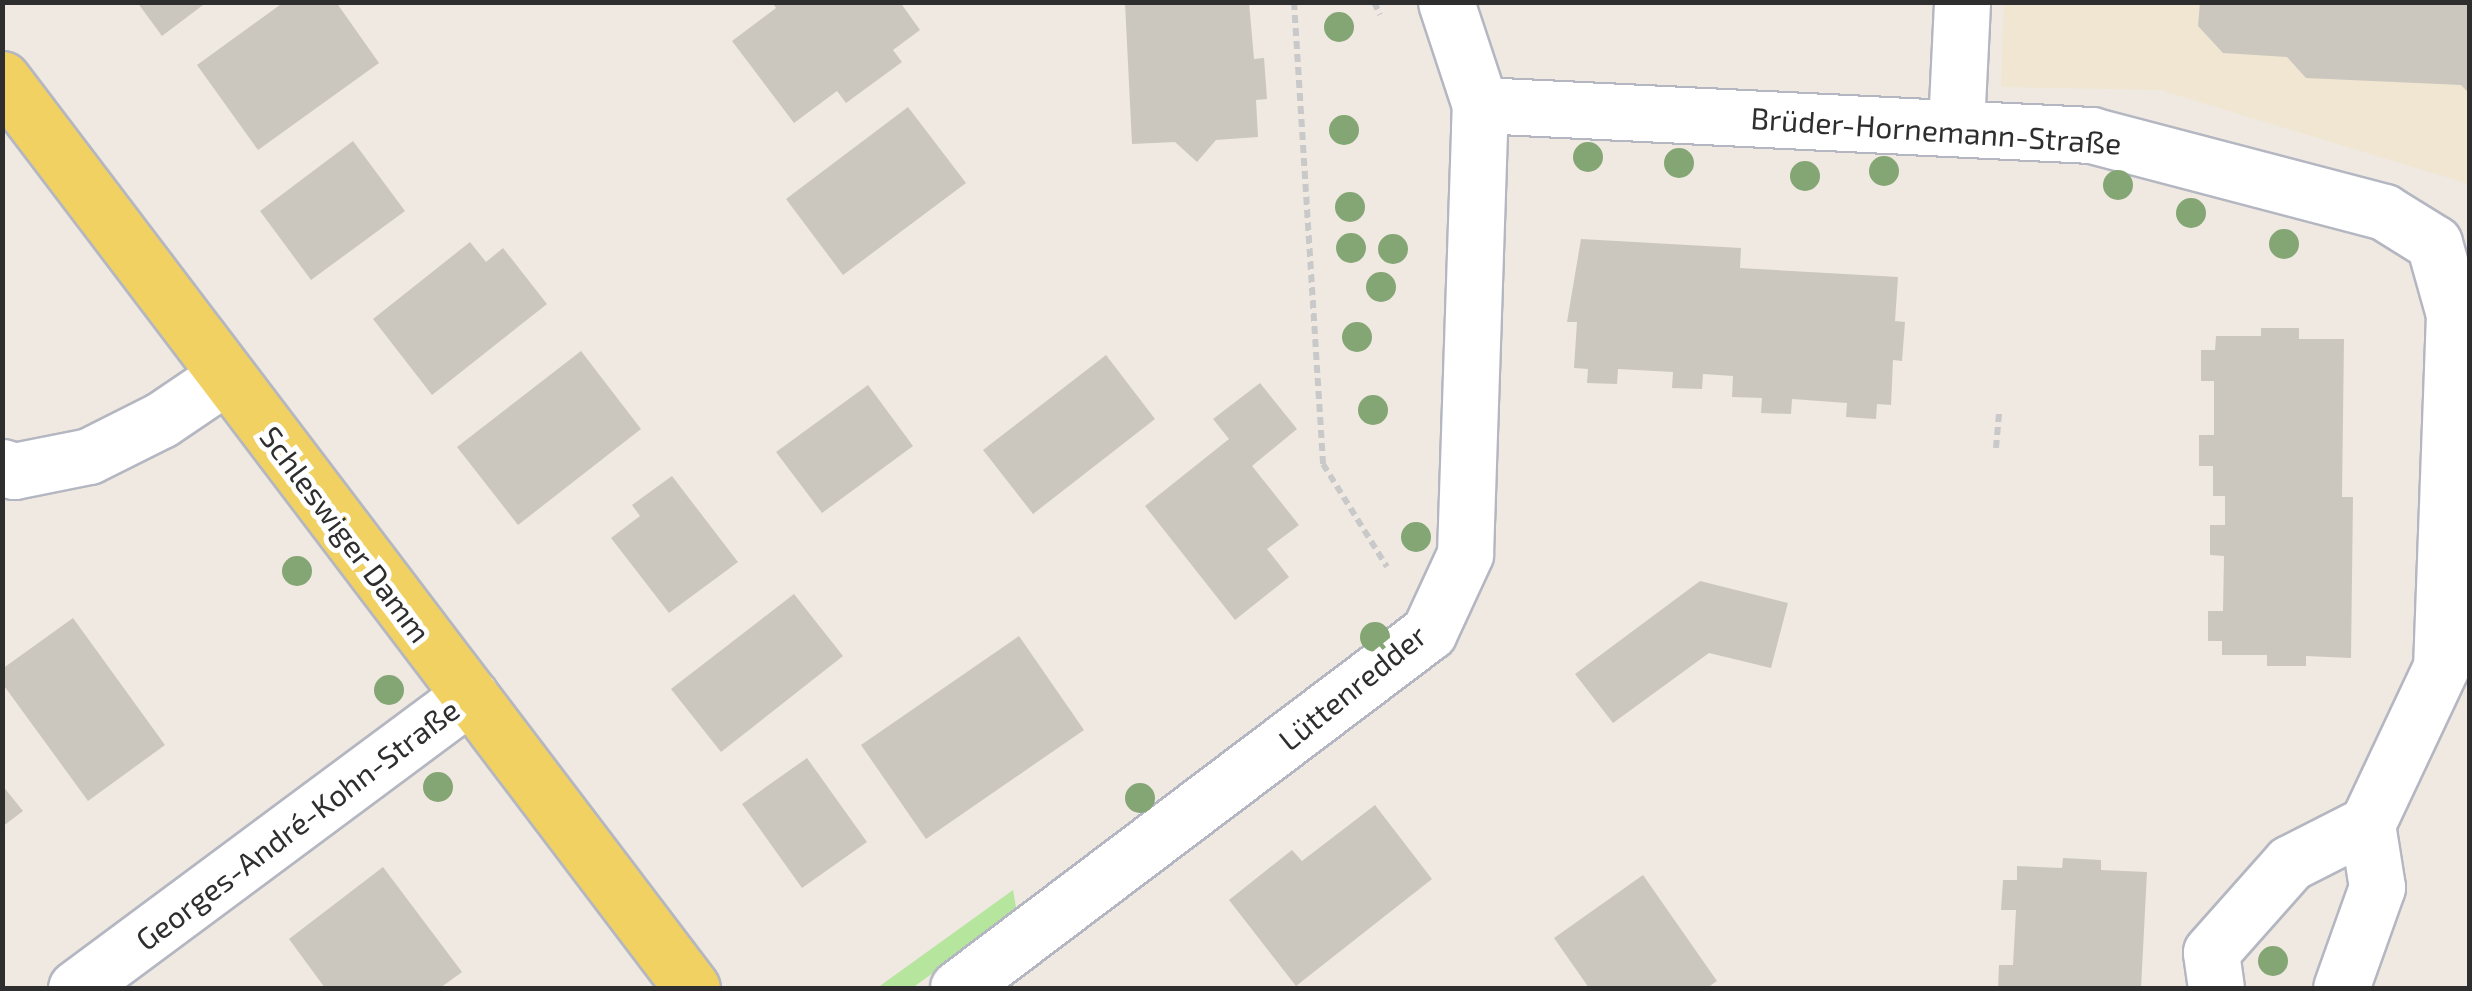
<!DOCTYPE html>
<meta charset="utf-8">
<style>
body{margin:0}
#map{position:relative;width:2472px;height:991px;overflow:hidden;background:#efe9e1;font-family:"Exo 2",sans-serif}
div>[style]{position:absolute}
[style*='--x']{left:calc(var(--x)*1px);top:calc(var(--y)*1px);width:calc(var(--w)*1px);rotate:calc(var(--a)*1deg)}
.education>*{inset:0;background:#f0e6d1}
.green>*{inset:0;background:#b6e59e}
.building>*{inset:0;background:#cbc7bf}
.path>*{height:6px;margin-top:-3px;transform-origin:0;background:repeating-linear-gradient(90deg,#c9c9c9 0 8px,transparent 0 13px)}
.roads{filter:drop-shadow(2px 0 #b4b7c1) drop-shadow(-2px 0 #b4b7c1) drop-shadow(0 2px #b4b7c1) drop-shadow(0 -2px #b4b7c1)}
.minor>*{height:55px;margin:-27.5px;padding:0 27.5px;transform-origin:27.5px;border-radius:27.5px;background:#fff}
.major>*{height:55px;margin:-27.5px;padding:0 27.5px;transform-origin:27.5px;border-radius:27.5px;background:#f2d163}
.trees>*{width:30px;height:30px;margin:-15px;border-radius:50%;background:#84a574}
span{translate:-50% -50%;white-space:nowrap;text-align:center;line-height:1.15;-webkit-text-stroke:10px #fff;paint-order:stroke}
.street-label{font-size:30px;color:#2e2e2e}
.frame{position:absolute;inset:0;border:5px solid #2e2e2e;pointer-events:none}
</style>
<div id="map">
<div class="education">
<div style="clip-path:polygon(2004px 3px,2469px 3px,2469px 184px,2160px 90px,2001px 87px)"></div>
</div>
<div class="green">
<div style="clip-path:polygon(1013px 890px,1017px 913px,912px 988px,877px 988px)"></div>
</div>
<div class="building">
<div style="clip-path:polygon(137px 2px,207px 2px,162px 36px)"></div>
<div style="clip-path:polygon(284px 2px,336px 2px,379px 63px,258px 150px,197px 65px)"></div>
<div style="clip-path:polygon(772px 2px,900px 2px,920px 30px,893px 50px,902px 62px,846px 103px,837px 91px,794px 123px,732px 41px,776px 8px)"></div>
<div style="clip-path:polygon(1249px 2px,1254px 59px,1264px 58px,1267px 99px,1256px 100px,1258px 137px,1216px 140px,1197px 162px,1175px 142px,1132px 144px,1125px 3px)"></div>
<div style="clip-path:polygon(2200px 2px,2470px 2px,2470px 94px,2461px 85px,2306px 78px,2287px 57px,2223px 53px,2198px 26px)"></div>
<div style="clip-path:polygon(908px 107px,966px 183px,843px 275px,786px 199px)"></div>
<div style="clip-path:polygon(353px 141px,405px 211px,311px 280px,260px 211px)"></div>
<div style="clip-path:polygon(1581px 239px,1741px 248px,1740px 268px,1898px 277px,1895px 321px,1905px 322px,1902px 361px,1893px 360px,1891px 405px,1877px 404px,1876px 419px,1846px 417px,1847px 403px,1792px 399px,1791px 414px,1761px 413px,1762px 398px,1732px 397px,1733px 376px,1703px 374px,1702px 389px,1672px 388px,1673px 372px,1618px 369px,1617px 384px,1587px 383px,1588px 369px,1574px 368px,1577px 322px,1567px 322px)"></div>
<div style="clip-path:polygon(470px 242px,486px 262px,503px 248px,547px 304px,432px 395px,373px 319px)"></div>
<div style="clip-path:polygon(2261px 328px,2299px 328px,2299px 339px,2344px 339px,2342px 497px,2353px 497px,2351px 658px,2306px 656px,2306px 666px,2267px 666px,2267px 655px,2222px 655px,2222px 641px,2208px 641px,2208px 611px,2223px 611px,2224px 556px,2210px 555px,2210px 525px,2225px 525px,2225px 496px,2213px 496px,2213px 466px,2199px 466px,2199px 435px,2214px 435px,2214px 381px,2201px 381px,2201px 350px,2215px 350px,2216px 336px,2261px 336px)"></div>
<div style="clip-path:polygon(581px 351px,641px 429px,518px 525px,457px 447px)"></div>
<div style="clip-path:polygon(1106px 355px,1155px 419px,1033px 514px,983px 450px)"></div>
<div style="clip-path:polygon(1260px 383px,1297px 429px,1252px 466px,1299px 525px,1267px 549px,1289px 577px,1235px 620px,1145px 506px,1229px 439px,1213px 419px)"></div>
<div style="clip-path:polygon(868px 385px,913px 446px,822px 513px,776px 452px)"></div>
<div style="clip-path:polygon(672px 476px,738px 562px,669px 613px,611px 538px,640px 516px,632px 505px)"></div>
<div style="clip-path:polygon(1700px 581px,1788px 603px,1771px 668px,1709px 653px,1613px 723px,1575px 674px)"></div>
<div style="clip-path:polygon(794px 594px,843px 656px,721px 752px,671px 689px)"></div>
<div style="clip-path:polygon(73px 618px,165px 745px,88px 801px,2px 683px,2px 669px)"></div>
<div style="clip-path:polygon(1019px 636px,1084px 730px,926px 839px,861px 745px)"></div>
<div style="clip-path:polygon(807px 758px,867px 842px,802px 888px,742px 804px)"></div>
<div style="clip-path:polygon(2px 785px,23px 811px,2px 827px)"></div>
<div style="clip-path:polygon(1375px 805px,1432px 879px,1296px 986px,1229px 900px,1292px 850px,1302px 861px)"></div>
<div style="clip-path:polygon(2063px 858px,2101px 860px,2101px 870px,2147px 872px,2141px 988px,1998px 988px,1999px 965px,2013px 965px,2016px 910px,2001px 910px,2003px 880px,2017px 880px,2017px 866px,2062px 868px)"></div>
<div style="clip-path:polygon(383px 867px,462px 972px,440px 988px,325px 988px,289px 939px)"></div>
<div style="clip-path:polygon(1643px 875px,1717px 981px,1707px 988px,1589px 988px,1554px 938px)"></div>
</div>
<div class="path">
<div style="--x:1294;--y:2;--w:463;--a:86.4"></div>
<div style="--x:1323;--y:464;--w:121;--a:58.1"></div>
<div style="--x:1374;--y:2;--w:14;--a:65"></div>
<div style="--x:1996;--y:448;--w:35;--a:-85"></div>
</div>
<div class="roads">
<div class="minor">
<div style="--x:1480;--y:105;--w:612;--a:2.81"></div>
<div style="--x:2091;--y:135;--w:303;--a:14.7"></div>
<div style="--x:2384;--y:212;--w:59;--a:31.8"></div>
<div style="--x:2434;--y:243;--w:74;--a:74.3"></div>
<div style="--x:2454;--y:314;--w:353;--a:92.1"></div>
<div style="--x:2441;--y:667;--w:174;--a:115.2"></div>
<div style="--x:2367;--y:824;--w:64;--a:81"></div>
<div style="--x:2377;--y:887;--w:107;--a:109.6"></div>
<div style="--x:1956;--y:126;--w:124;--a:-87.2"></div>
<div style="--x:2;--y:467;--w:13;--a:18"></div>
<div style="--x:14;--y:471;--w:76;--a:-11.3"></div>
<div style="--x:89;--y:456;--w:80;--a:-26.6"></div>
<div style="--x:161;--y:420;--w:78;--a:-34.1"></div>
<div style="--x:76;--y:988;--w:491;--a:-36.6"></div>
<div style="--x:958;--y:988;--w:590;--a:-37.08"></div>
<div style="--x:1429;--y:632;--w:86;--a:-65.2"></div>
<div style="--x:1465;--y:554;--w:425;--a:-88.1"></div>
<div style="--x:1479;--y:129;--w:24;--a:-88"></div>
<div style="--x:1480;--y:105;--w:108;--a:-108.3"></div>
<div style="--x:2216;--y:988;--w:36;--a:-98"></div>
<div style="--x:2211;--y:952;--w:119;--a:-48.4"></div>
<div style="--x:2290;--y:863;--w:86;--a:-26.9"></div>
</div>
<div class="major">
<div style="--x:2;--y:79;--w:1141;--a:52.8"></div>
</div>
</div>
<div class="trees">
<div style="left:1339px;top:27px"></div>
<div style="left:1344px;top:130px"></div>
<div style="left:1588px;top:157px"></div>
<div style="left:1679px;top:163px"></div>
<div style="left:1884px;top:171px"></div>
<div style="left:1805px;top:176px"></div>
<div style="left:2118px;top:185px"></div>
<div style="left:1350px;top:207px"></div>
<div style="left:2191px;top:213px"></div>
<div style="left:2284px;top:244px"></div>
<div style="left:1351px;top:248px"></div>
<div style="left:1393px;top:249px"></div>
<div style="left:1381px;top:287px"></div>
<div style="left:1357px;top:337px"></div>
<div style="left:1373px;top:410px"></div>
<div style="left:1416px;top:537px"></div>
<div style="left:297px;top:571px"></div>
<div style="left:1375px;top:637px"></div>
<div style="left:389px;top:690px"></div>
<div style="left:438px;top:787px"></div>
<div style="left:1140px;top:798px"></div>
<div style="left:2273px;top:961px"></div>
</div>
<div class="street-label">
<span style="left:1936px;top:130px;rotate:4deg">Brüder-Hornemann-Straße</span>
<span style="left:346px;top:534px;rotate:53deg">Schleswiger Damm</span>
<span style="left:1352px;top:687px;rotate:-39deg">Lüttenredder</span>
<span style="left:297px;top:824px;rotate:-37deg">Georges-André-Kohn-Straße</span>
</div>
<div class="frame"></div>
</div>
